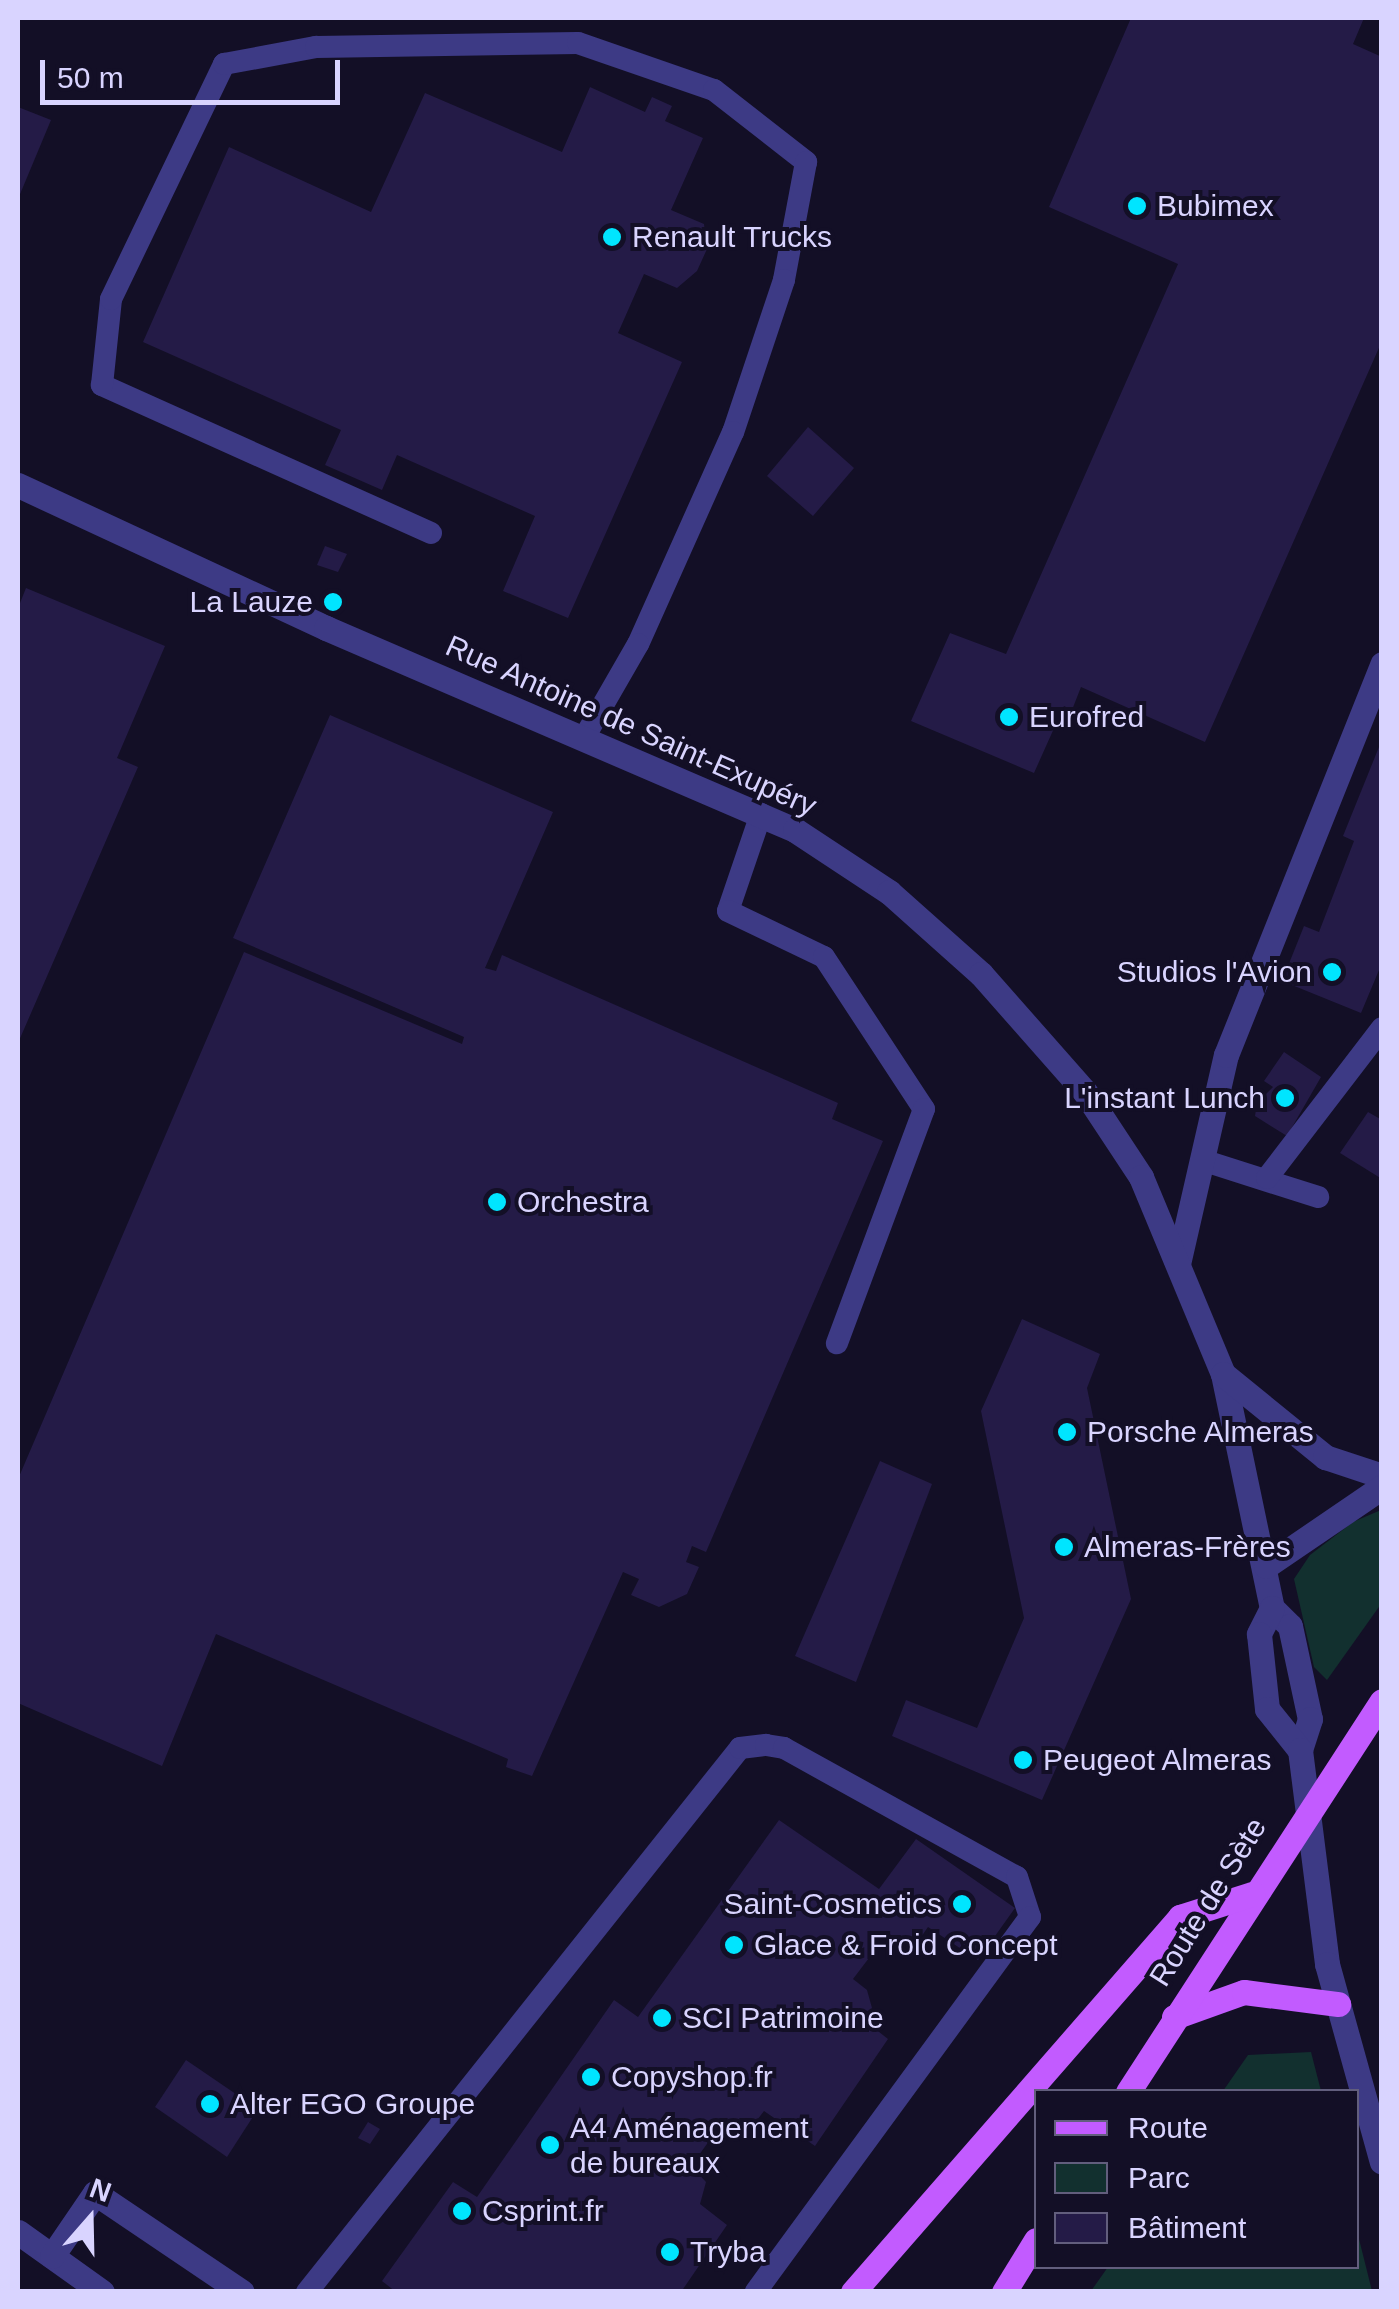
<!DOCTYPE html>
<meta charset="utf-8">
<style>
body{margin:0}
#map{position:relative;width:1399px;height:2309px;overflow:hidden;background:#130f26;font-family:Helvetica,sans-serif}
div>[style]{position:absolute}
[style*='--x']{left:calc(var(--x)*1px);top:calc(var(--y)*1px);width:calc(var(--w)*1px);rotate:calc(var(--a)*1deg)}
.green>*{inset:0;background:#12302f}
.building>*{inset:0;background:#241b47}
.service>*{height:22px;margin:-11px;padding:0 11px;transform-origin:11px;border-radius:11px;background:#3d3a85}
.minor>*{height:25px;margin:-12.5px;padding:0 12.5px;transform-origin:12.5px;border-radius:12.5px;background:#3d3a85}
.tertiary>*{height:25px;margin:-12.5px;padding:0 12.5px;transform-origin:12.5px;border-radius:12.5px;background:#3d3a85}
.primary>*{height:25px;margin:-12.5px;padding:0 12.5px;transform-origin:12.5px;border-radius:12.5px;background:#c25bff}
.dots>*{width:28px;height:28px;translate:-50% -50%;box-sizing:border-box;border:5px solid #130f26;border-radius:50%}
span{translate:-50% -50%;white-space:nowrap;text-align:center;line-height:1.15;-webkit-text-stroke:8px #130f26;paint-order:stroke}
.poi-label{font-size:30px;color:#d9d4ff}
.left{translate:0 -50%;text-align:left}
.right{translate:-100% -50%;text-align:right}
.street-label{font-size:30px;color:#d9d4ff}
.frame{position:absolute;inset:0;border:20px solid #d9d4ff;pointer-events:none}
.legend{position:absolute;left:1034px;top:2089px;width:325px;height:180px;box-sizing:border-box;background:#130f26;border:2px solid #625e7d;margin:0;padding:12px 18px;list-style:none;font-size:30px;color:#d9d4ff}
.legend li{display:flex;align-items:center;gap:20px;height:50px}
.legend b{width:50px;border:2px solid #625e7d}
.north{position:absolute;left:40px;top:2169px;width:100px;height:100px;-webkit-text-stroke:8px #130f26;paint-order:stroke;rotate:20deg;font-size:28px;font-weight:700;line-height:40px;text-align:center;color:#d9d4ff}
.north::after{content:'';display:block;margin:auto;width:35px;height:45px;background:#d9d4ff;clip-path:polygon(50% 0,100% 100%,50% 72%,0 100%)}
.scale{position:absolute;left:40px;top:60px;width:300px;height:45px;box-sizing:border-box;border:5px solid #d9d4ff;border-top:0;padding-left:12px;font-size:30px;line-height:35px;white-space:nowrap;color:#d9d4ff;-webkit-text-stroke:8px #130f26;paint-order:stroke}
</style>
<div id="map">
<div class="green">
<div style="clip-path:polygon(1381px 1510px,1381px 1604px,1327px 1680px,1314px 1667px,1294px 1579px,1310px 1555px,1353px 1522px)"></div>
<div style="clip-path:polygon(1311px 2052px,1321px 2091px,1223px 2091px,1248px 2055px)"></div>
<div style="clip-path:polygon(1357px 2231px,1372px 2291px,1091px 2291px,1108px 2267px,1356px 2266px)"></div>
</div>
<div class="building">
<div style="clip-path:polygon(1131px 18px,1364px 18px,1353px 44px,1382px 57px,1382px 341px,1205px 742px,1081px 687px,1072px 710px,1064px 706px,1034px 773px,911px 721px,950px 633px,1006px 654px,1178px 264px,1049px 207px)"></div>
<div style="clip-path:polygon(590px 87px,645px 112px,652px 97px,672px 106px,665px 121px,703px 138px,671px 210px,704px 224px,707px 249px,697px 271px,677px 288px,644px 274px,618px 333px,682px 362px,568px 618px,503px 591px,535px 516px,397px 455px,382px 490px,325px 465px,341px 430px,143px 342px,229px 147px,371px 212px,425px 93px,562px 152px)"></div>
<div style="clip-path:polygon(18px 107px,51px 120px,18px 199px)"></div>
<div style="clip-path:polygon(808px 427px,854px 468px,813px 516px,767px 476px)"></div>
<div style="clip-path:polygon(325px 546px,347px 554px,338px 572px,317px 565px)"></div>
<div style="clip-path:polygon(26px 588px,165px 646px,117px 758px,138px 767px,18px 1043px,18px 608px)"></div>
<div style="clip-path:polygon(330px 715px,553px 812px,485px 968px,496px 971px,502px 955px,838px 1103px,832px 1119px,883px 1141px,706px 1552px,692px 1546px,686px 1562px,699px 1567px,687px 1594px,659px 1607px,631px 1595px,639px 1579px,623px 1572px,532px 1776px,506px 1767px,508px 1759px,216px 1634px,162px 1766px,18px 1703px,18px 1479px,244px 952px,462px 1044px,464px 1037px,233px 938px)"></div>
<div style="clip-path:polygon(1381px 742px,1382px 963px,1361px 1013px,1282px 981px,1304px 926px,1319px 932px,1354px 841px,1343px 836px)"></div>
<div style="clip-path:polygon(1284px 1052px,1321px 1077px,1287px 1136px,1255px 1116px,1257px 1103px,1273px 1087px,1264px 1081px)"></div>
<div style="clip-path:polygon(1368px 1112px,1382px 1120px,1382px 1179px,1340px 1153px)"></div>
<div style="clip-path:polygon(1022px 1319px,1100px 1354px,1087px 1388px,1131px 1599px,1042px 1800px,892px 1736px,906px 1700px,977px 1728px,1024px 1618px,981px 1411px)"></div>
<div style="clip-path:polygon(880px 1461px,932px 1484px,856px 1682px,795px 1656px)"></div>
<div style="clip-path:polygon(779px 1820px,879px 1889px,916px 1839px,1015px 1908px,978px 1960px,928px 1927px,919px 1940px,904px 1944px,888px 1933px,853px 1979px,867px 1990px,872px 2008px,864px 2020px,888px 2039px,815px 2146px,764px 2111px,751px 2128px,725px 2119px,691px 2166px,706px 2182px,700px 2204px,727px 2225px,681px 2292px,396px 2292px,382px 2281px,453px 2182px,477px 2197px,614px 2000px,638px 2017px)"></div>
<div style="clip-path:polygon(186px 2060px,258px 2109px,227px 2157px,155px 2107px)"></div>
<div style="clip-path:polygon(368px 2122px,380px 2129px,370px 2144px,358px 2138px)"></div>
</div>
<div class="service">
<div style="--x:431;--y:533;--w:361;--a:-155.8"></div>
<div style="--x:102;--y:385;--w:86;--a:-84"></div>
<div style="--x:111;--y:299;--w:261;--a:-64.3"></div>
<div style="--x:224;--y:64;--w:94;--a:-10.5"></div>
<div style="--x:316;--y:47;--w:262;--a:-0.9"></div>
<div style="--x:578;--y:43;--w:144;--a:19.1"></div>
<div style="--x:714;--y:90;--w:117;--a:38"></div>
<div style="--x:806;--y:162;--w:120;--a:100.6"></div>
<div style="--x:784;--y:280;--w:160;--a:108.5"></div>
<div style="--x:733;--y:432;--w:232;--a:114.1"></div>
<div style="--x:638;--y:644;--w:106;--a:119.9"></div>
<div style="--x:761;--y:814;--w:102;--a:108.8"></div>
<div style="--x:728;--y:911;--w:106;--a:25.6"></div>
<div style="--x:824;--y:957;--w:182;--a:56.7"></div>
<div style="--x:924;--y:1109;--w:250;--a:110.4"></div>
<div style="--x:1202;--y:1160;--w:122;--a:17.7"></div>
<div style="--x:1267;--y:1178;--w:189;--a:-52.5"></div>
<div style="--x:307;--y:2292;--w:695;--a:-51.48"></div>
<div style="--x:740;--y:1748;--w:26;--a:-7"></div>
<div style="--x:766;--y:1745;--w:18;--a:9"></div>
<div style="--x:784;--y:1748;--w:266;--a:29"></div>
<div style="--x:1017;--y:1877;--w:42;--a:72"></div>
<div style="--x:1030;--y:1917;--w:464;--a:126.2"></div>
</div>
<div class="minor">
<div style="--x:1178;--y:1264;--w:214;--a:-77.1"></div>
<div style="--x:1226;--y:1055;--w:421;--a:-68.2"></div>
<div style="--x:18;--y:2232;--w:103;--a:35.5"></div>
<div style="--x:52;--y:2256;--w:76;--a:-55.7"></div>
<div style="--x:95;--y:2193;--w:177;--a:34"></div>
</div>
<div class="tertiary">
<div style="--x:18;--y:485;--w:340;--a:24.9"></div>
<div style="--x:326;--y:628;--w:511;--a:23.3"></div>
<div style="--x:795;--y:830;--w:113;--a:33.4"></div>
<div style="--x:889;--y:892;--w:123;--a:41.7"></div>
<div style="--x:981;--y:974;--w:157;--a:48.6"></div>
<div style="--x:1085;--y:1092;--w:102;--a:56.6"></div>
<div style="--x:1141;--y:1177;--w:213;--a:67.4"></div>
<div style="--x:1223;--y:1374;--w:239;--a:78.2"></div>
<div style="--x:1272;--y:1608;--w:25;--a:45"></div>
<div style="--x:1290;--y:1626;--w:95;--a:77.9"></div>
<div style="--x:1310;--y:1719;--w:33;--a:108"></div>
<div style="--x:1223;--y:1374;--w:132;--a:39.1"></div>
<div style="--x:1325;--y:1457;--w:60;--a:18.4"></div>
<div style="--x:1266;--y:1566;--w:140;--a:-34.3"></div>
<div style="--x:1272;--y:1608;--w:29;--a:117"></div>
<div style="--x:1259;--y:1634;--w:75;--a:83.9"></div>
<div style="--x:1267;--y:1709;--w:53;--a:51.2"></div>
<div style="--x:1300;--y:1750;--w:216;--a:82.8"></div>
<div style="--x:1327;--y:1964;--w:205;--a:74.5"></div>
</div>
<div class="primary">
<div style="--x:1174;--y:2017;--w:74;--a:-19.7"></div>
<div style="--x:1244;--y:1992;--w:95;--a:7.3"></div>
<div style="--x:1128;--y:2092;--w:466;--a:-57"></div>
<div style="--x:853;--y:2292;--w:498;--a:-48.9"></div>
<div style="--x:1180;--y:1917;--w:76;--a:-17.7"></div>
<div style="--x:1004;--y:2292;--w:61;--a:-58.4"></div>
</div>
<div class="dots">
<div style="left:1137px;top:206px;background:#00e5ff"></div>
<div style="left:612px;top:237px;background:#00e5ff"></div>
<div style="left:333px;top:602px;background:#00e5ff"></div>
<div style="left:1009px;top:717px;background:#00e5ff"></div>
<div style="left:1332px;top:972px;background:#00e5ff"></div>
<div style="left:1285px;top:1098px;background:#00e5ff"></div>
<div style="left:497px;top:1202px;background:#00e5ff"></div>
<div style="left:1067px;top:1432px;background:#00e5ff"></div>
<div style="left:1064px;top:1547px;background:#00e5ff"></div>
<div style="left:1023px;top:1760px;background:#00e5ff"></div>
<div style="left:962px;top:1904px;background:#00e5ff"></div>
<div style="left:734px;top:1945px;background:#00e5ff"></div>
<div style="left:662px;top:2018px;background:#00e5ff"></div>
<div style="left:591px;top:2077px;background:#00e5ff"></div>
<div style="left:210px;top:2104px;background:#00e5ff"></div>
<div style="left:550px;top:2145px;background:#00e5ff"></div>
<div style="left:462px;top:2211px;background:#00e5ff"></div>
<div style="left:670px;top:2252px;background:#00e5ff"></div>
</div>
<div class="poi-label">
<span class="left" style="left:1157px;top:206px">Bubimex</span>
<span class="left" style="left:632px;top:237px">Renault Trucks</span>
<span class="right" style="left:313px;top:602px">La Lauze</span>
<span class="left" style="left:1029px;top:717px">Eurofred</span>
<span class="right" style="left:1312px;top:972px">Studios l'Avion</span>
<span class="right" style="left:1265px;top:1098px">L'instant Lunch</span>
<span class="left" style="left:517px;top:1202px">Orchestra</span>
<span class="left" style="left:1087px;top:1432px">Porsche Almeras</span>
<span class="left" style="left:1084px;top:1547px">Almeras-Frères</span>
<span class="left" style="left:1043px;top:1760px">Peugeot Almeras</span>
<span class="right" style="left:942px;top:1904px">Saint-Cosmetics</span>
<span class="left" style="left:754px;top:1945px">Glace &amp; Froid Concept</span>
<span class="left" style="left:682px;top:2018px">SCI Patrimoine</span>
<span class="left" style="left:611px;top:2077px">Copyshop.fr</span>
<span class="left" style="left:230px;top:2104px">Alter EGO Groupe</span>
<span class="left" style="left:570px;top:2145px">A4 Aménagement<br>de bureaux</span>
<span class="left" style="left:482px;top:2211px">Csprint.fr</span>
<span class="left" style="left:690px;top:2252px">Tryba</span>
</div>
<div class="street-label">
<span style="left:631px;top:726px;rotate:24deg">Rue Antoine de Saint-Exupéry</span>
<span style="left:1208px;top:1902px;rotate:-58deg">Route de Sète</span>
</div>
<div class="frame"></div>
<ul class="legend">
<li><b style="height:12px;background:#c25bff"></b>Route</li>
<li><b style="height:28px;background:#12302f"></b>Parc</li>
<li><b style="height:28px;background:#241b47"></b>Bâtiment</li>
</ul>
<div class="north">N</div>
<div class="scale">50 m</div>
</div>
